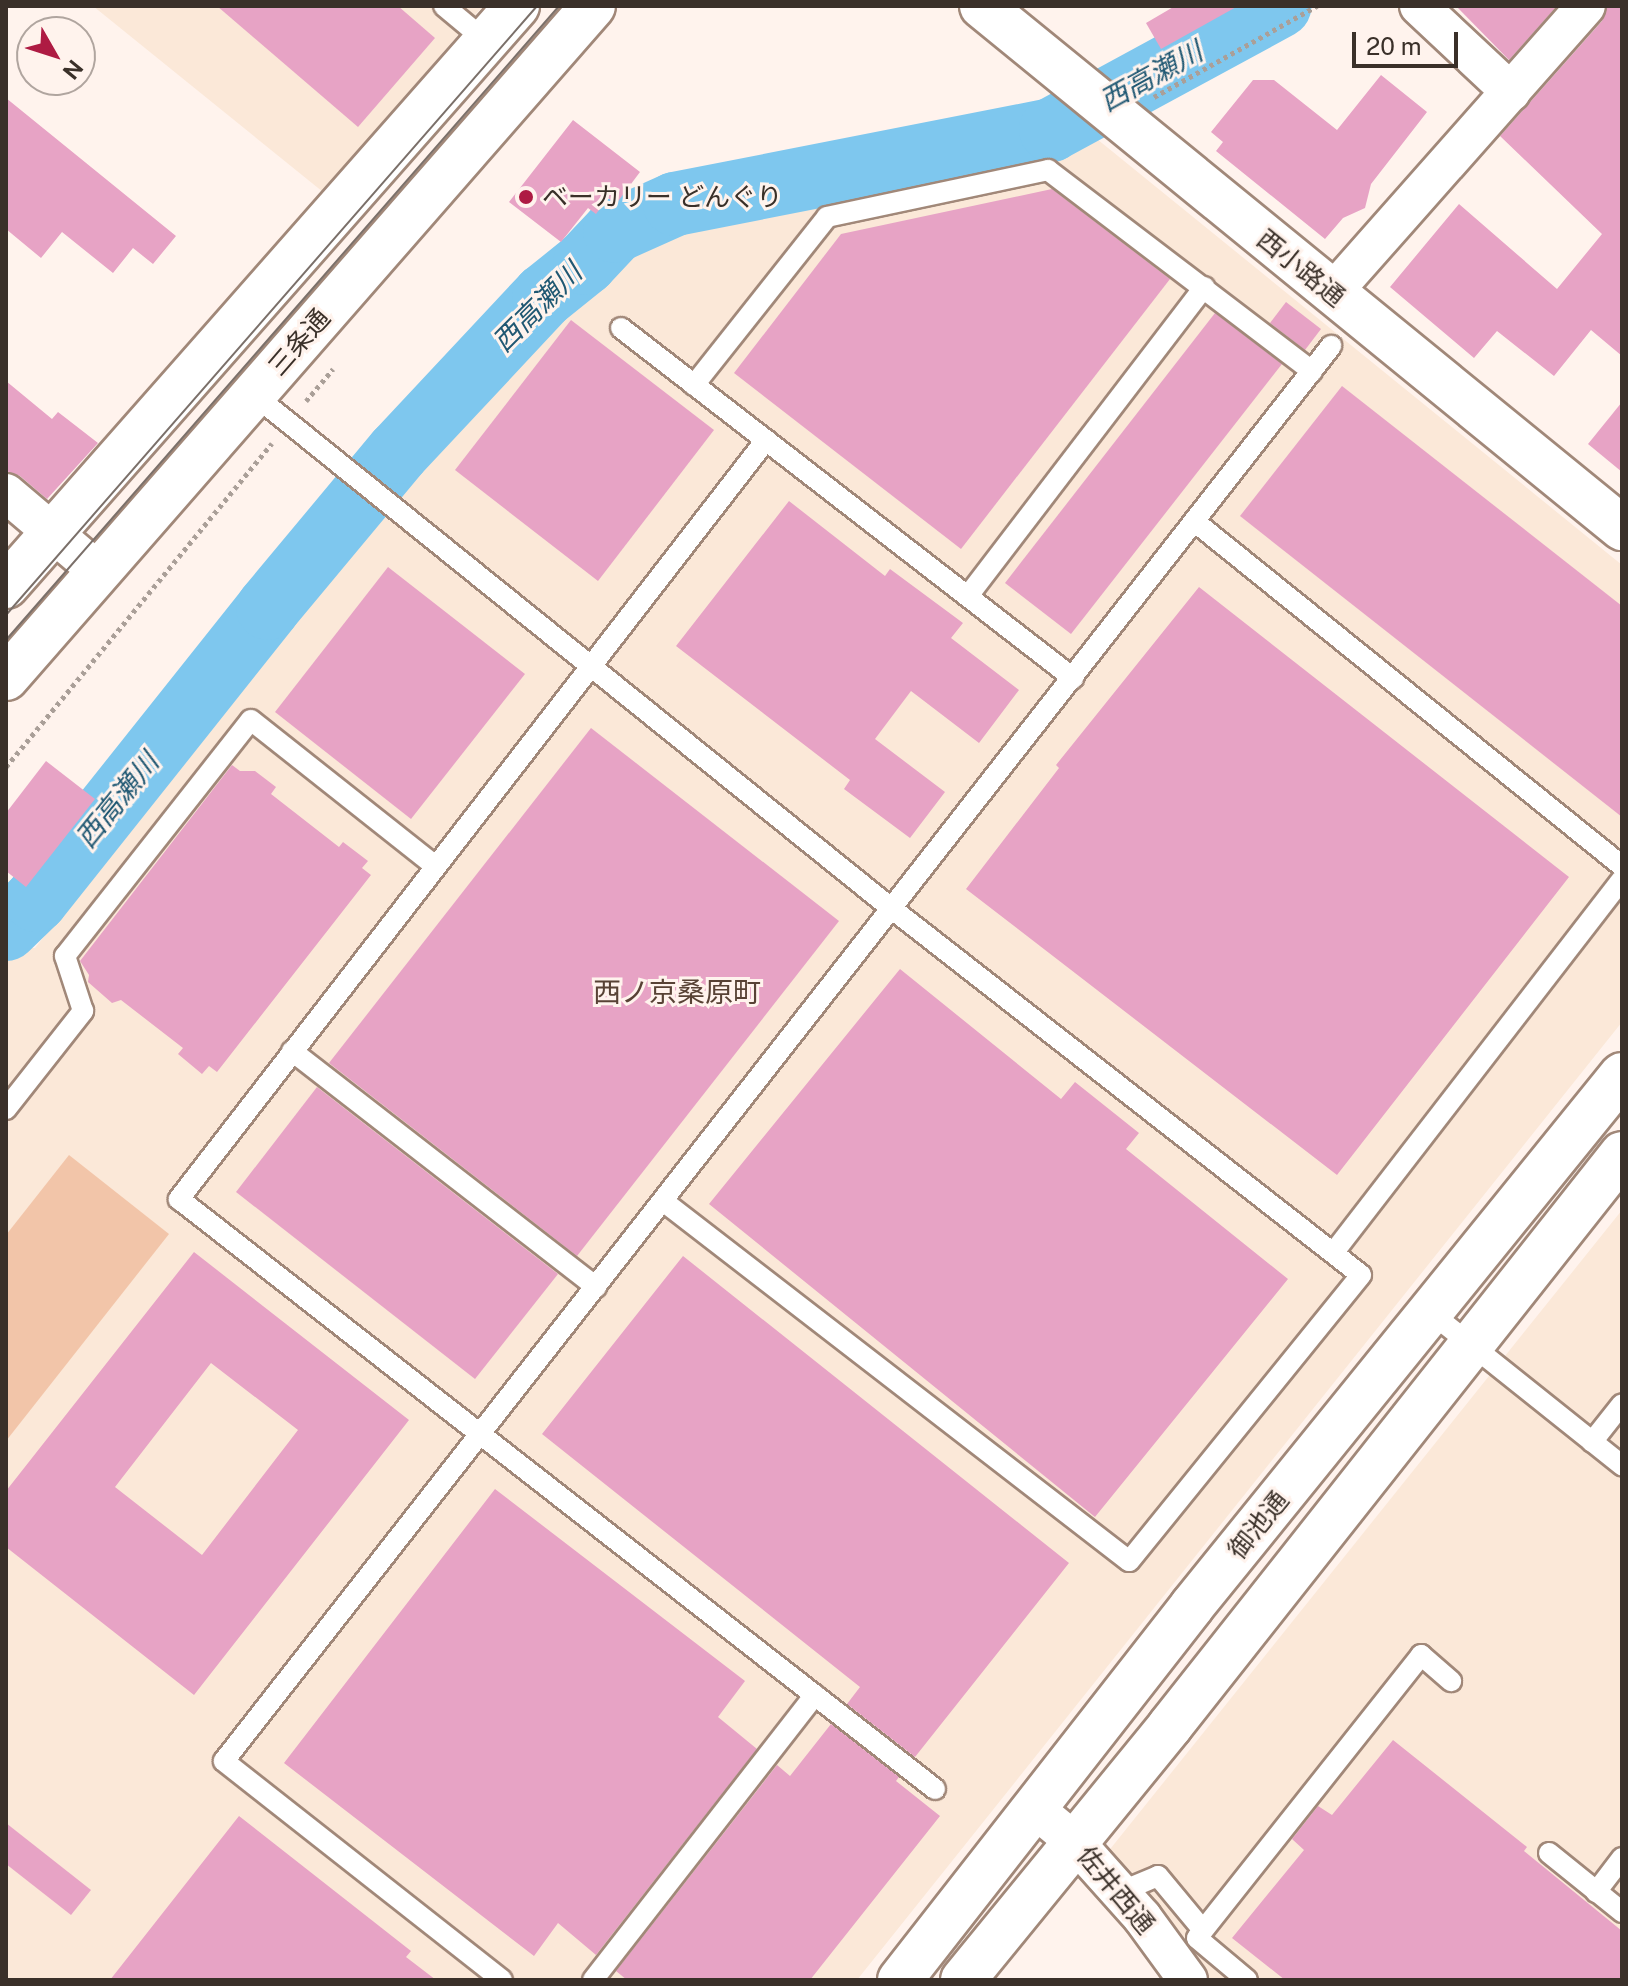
<!DOCTYPE html>
<meta charset="utf-8">
<style>
body{margin:0}
#map{position:relative;width:1628px;height:1986px;overflow:hidden;background:#fff3ed;font-family:"Public Sans","Noto Sans JP",sans-serif}
div>[style]{position:absolute}
[style*='--x']{left:calc(var(--x)*1px);top:calc(var(--y)*1px);width:calc(var(--w)*1px);rotate:calc(var(--a)*1deg)}
.industrial>*{inset:0;background:#fbe8d8}
.green>*{inset:0;background:#f2c5a9}
.river>*{height:64px;margin:-32px;padding:0 32px;transform-origin:32px;border-radius:32px;background:#7ec7ee}
.building>*{inset:0;background:#e7a3c5}
.path>*{height:5px;margin-top:-2.5px;transform-origin:0;background:repeating-linear-gradient(90deg,#aa9f98 0 4px,transparent 0 8px)}
.roads{filter:drop-shadow(2px 0 #a18879) drop-shadow(-2px 0 #a18879) drop-shadow(0 2px #a18879) drop-shadow(0 -2px #a18879)}
.service>*{height:20px;margin:-10px;padding:0 10px;transform-origin:10px;border-radius:10px;background:#fff}
.minor>*{height:38px;margin:-19px;padding:0 19px;transform-origin:19px;border-radius:19px;background:#fff}
.tertiary>*{height:44px;margin:-22px;padding:0 22px;transform-origin:22px;border-radius:22px;background:#fff}
.secondary>*{height:44px;margin:-22px;padding:0 22px;transform-origin:22px;border-radius:22px;background:#fff}
.tram>*{height:2px;margin:-1px;padding:0 1px;transform-origin:1px;border-radius:1px;background:#7b706a}
.dots>*{width:22px;height:22px;translate:-50% -50%;box-sizing:border-box;border:4px solid #fff3ed;border-radius:50%}
span{translate:-50% -50%;white-space:nowrap;text-align:center;line-height:1.15;-webkit-text-stroke:6px #fff3ed;paint-order:stroke}
.poi-label{font-size:26px;color:#3a3029}
.left{translate:0 -50%;text-align:left}
.street-label{font-size:26px;color:#3a3029}
.water-label{font-size:28px;color:#205873;font-style:italic}
.neighbourhood-label{font-size:28px;color:#584235}
.frame{position:absolute;inset:0;border:8px solid #3a3029;pointer-events:none}
.north{position:absolute;left:16px;top:16px;width:80px;height:80px;box-sizing:border-box;background:#fff3ed;border:2px solid #b0a59f;border-radius:50%;rotate:129deg;font-size:22px;font-weight:700;line-height:32px;text-align:center;color:#3a3029}
.north::after{content:'';display:block;margin:auto;width:28px;height:36px;background:#ae1b43;clip-path:polygon(50% 0,100% 100%,50% 72%,0 100%)}
.scale{position:absolute;left:1352px;top:32px;width:106px;height:36px;box-sizing:border-box;border:4px solid #3a3029;border-top:0;padding-left:10px;font-size:24px;line-height:28px;white-space:nowrap;color:#3a3029;-webkit-text-stroke:6px #fff3ed;paint-order:stroke}
</style>
<div id="map">
<div class="industrial">
<div style="clip-path:polygon(93px 6px,483px 6px,323px 192px)"></div>
<div style="clip-path:polygon(1097px 139px,1622px 565px,1622px 1022px,857px 1980px,6px 1980px,6px 956px,18px 948px,35px 948px,371px 523px,597px 281px,621px 262px,663px 237px,701px 224px,1054px 159px)"></div>
<div style="clip-path:polygon(1622px 1210px,1622px 1980px,1206px 1980px,1107px 1853px)"></div>
</div>
<div class="green">
<div style="clip-path:polygon(69px 1155px,169px 1234px,6px 1441px,6px 1235px)"></div>
</div>
<div class="river">
<div style="--x:6;--y:929;--w:42;--a:-44"></div>
<div style="--x:36;--y:900;--w:373;--a:-51.5"></div>
<div style="--x:268;--y:608;--w:203;--a:-50.2"></div>
<div style="--x:398;--y:452;--w:214;--a:-46.9"></div>
<div style="--x:544;--y:296;--w:53;--a:-38.8"></div>
<div style="--x:585;--y:263;--w:44;--a:-46.8"></div>
<div style="--x:615;--y:231;--w:66;--a:-24.2"></div>
<div style="--x:675;--y:204;--w:383;--a:-11.1"></div>
<div style="--x:1051;--y:130;--w:260;--a:-28.5"></div>
</div>
<div class="building">
<div style="clip-path:polygon(217px 6px,398px 6px,435px 38px,358px 127px)"></div>
<div style="clip-path:polygon(1175px 6px,1238px 6px,1161px 49px,1146px 23px)"></div>
<div style="clip-path:polygon(1456px 6px,1557px 6px,1509px 60px)"></div>
<div style="clip-path:polygon(1607px 6px,1622px 6px,1622px 356px,1591px 330px,1554px 376px,1497px 331px,1474px 358px,1390px 287px,1459px 204px,1557px 289px,1602px 234px,1500px 136px,1602px 21px)"></div>
<div style="clip-path:polygon(1381px 75px,1427px 112px,1371px 184px,1365px 208px,1343px 218px,1325px 239px,1216px 151px,1223px 142px,1211px 132px,1253px 80px,1274px 80px,1337px 130px)"></div>
<div style="clip-path:polygon(6px 98px,176px 236px,153px 264px,133px 248px,113px 273px,62px 232px,41px 258px,6px 229px)"></div>
<div style="clip-path:polygon(573px 120px,640px 172px,616px 204px,608px 198px,596px 214px,588px 208px,561px 242px,509px 202px)"></div>
<div style="clip-path:polygon(1052px 189px,1170px 279px,961px 549px,734px 373px,841px 234px)"></div>
<div style="clip-path:polygon(1286px 302px,1321px 329px,1305px 350px,1270px 323px)"></div>
<div style="clip-path:polygon(1215px 313px,1282px 364px,1071px 634px,1005px 583px)"></div>
<div style="clip-path:polygon(571px 320px,714px 430px,598px 581px,455px 470px)"></div>
<div style="clip-path:polygon(6px 381px,52px 419px,58px 412px,98px 443px,47px 499px,20px 476px,6px 471px)"></div>
<div style="clip-path:polygon(1342px 386px,1622px 606px,1622px 817px,1240px 516px)"></div>
<div style="clip-path:polygon(1622px 402px,1622px 472px,1588px 444px)"></div>
<div style="clip-path:polygon(789px 501px,885px 576px,890px 569px,963px 623px,951px 638px,1019px 690px,979px 743px,911px 691px,875px 739px,945px 792px,910px 838px,844px 789px,850px 780px,676px 646px)"></div>
<div style="clip-path:polygon(388px 567px,525px 674px,411px 819px,275px 712px)"></div>
<div style="clip-path:polygon(1199px 587px,1569px 877px,1337px 1175px,966px 889px,1059px 768px,1056px 765px)"></div>
<div style="clip-path:polygon(591px 728px,839px 921px,577px 1256px,329px 1063px)"></div>
<div style="clip-path:polygon(46px 761px,95px 799px,26px 887px,6px 871px,6px 813px)"></div>
<div style="clip-path:polygon(232px 765px,240px 771px,255px 771px,276px 787px,271px 794px,339px 847px,343px 842px,368px 861px,362px 868px,371px 875px,217px 1072px,209px 1066px,202px 1074px,178px 1054px,183px 1048px,121px 1000px,112px 1003px,88px 982px,89px 975px,80px 961px)"></div>
<div style="clip-path:polygon(900px 969px,1061px 1099px,1075px 1082px,1139px 1133px,1126px 1149px,1288px 1279px,1095px 1517px,709px 1204px)"></div>
<div style="clip-path:polygon(317px 1087px,558px 1274px,475px 1379px,236px 1192px)"></div>
<div style="clip-path:polygon(evenodd,194px 1252px,409px 1420px,194px 1695px,6px 1547px,6px 1491px,194px 1252px,211px 1363px,298px 1430px,202px 1555px,115px 1487px,211px 1363px)"></div>
<div style="clip-path:polygon(683px 1256px,1069px 1563px,915px 1757px,847px 1704px,860px 1687px,542px 1434px)"></div>
<div style="clip-path:polygon(495px 1489px,745px 1681px,718px 1717px,757px 1749px,596px 1955px,558px 1923px,534px 1956px,284px 1763px)"></div>
<div style="clip-path:polygon(831px 1724px,899px 1777px,896px 1781px,940px 1816px,810px 1980px,627px 1980px,616px 1971px,777px 1765px,790px 1776px)"></div>
<div style="clip-path:polygon(1393px 1740px,1527px 1847px,1524px 1851px,1622px 1931px,1622px 1980px,1285px 1980px,1232px 1938px,1304px 1850px,1292px 1839px,1318px 1806px,1332px 1815px)"></div>
<div style="clip-path:polygon(239px 1816px,411px 1951px,406px 1957px,436px 1980px,110px 1980px)"></div>
<div style="clip-path:polygon(6px 1823px,91px 1890px,71px 1915px,6px 1864px)"></div>
</div>
<div class="path">
<div style="--x:1154;--y:97;--w:187;--a:-29.2"></div>
<div style="--x:306;--y:401;--w:42;--a:-49.8"></div>
<div style="--x:6;--y:767;--w:419;--a:-50.6"></div>
</div>
<div class="roads">
<div class="service">
<div style="--x:444;--y:6;--w:55;--a:39.8"></div>
<div style="--x:621;--y:328;--w:572;--a:37.75"></div>
<div style="--x:694;--y:385;--w:214;--a:-51.6"></div>
<div style="--x:827;--y:217;--w:226;--a:-12"></div>
<div style="--x:1048;--y:170;--w:332;--a:37.3"></div>
<div style="--x:253;--y:394;--w:819;--a:38.86"></div>
<div style="--x:891;--y:908;--w:596;--a:37.98"></div>
<div style="--x:1361;--y:1275;--w:368;--a:129"></div>
<div style="--x:1129;--y:1561;--w:589;--a:-142.31"></div>
<div style="--x:766;--y:440;--w:960;--a:127.72"></div>
<div style="--x:179;--y:1199;--w:959;--a:37.97"></div>
<div style="--x:1194;--y:521;--w:550;--a:38.87"></div>
<div style="--x:968;--y:596;--w:389;--a:-52.6"></div>
<div style="--x:292;--y:1051;--w:385;--a:37.8"></div>
<div style="--x:6;--y:1109;--w:125;--a:-51.8"></div>
<div style="--x:83;--y:1011;--w:58;--a:-108.1"></div>
<div style="--x:65;--y:956;--w:300;--a:-51.8"></div>
<div style="--x:251;--y:720;--w:235;--a:38.4"></div>
<div style="--x:1334;--y:1252;--w:470;--a:-52.3"></div>
<div style="--x:1430;--y:1312;--w:246;--a:38.6"></div>
<div style="--x:1592;--y:1442;--w:48;--a:-51.7"></div>
<div style="--x:1549;--y:1853;--w:94;--a:38.9"></div>
<div style="--x:1120;--y:1892;--w:41;--a:-22.8"></div>
<div style="--x:1158;--y:1876;--w:70;--a:50.2"></div>
<div style="--x:1596;--y:1892;--w:43;--a:-52.6"></div>
<div style="--x:502;--y:1980;--w:354;--a:-141.8"></div>
<div style="--x:224;--y:1761;--w:1797;--a:-51.96"></div>
<div style="--x:593;--y:1980;--w:361;--a:-52.1"></div>
<div style="--x:1247;--y:1980;--w:65;--a:-140"></div>
<div style="--x:1197;--y:1938;--w:361;--a:-51.6"></div>
<div style="--x:1421;--y:1655;--w:40;--a:41"></div>
</div>
<div class="minor">
<div style="--x:1419;--y:6;--w:126;--a:43.1"></div>
<div style="--x:1332;--y:293;--w:383;--a:-48.5"></div>
<div style="--x:6;--y:493;--w:121;--a:40.3"></div>
<div style="--x:1034;--y:1808;--w:53;--a:39.7"></div>
<div style="--x:1075;--y:1842;--w:101;--a:48.2"></div>
<div style="--x:1142;--y:1917;--w:78;--a:53.9"></div>
</div>
<div class="tertiary">
<div style="--x:982;--y:6;--w:826;--a:39.2"></div>
<div style="--x:900;--y:1980;--w:474;--a:-52"></div>
<div style="--x:1192;--y:1606;--w:683;--a:-51"></div>
<div style="--x:963;--y:1980;--w:328;--a:-50.8"></div>
<div style="--x:1170;--y:1726;--w:729;--a:-51.68"></div>
</div>
<div class="secondary">
<div style="--x:6;--y:586;--w:773;--a:-48.62"></div>
<div style="--x:6;--y:678;--w:892;--a:-48.86"></div>
</div>
</div>
<div class="tram">
<div style="--x:6;--y:615;--w:808;--a:-48.91"></div>
<div style="--x:6;--y:640;--w:841;--a:-48.9"></div>
</div>
<div class="dots">
<div style="left:526px;top:197px;background:#ae1b43"></div>
</div>
<div class="poi-label">
<span class="left" style="left:542px;top:197px">ベーカリー どんぐり</span>
</div>
<div class="street-label">
<span style="left:1301px;top:268px;rotate:39deg">西小路通</span>
<span style="left:299px;top:342px;rotate:-49deg">三条通</span>
<span style="left:1258px;top:1525px;rotate:-51deg">御池通</span>
<span style="left:1116px;top:1890px;rotate:50deg">佐井西通</span>
</div>
<div class="water-label">
<span style="left:1151px;top:76px;rotate:-29deg">西高瀬川</span>
<span style="left:537px;top:307px;rotate:-45deg">西高瀬川</span>
<span style="left:117px;top:800px;rotate:-51deg">西高瀬川</span>
</div>
<div class="neighbourhood-label">
<span style="left:677px;top:992px">西ノ京桑原町</span>
</div>
<div class="frame"></div>
<div class="north">N</div>
<div class="scale">20 m</div>
</div>
